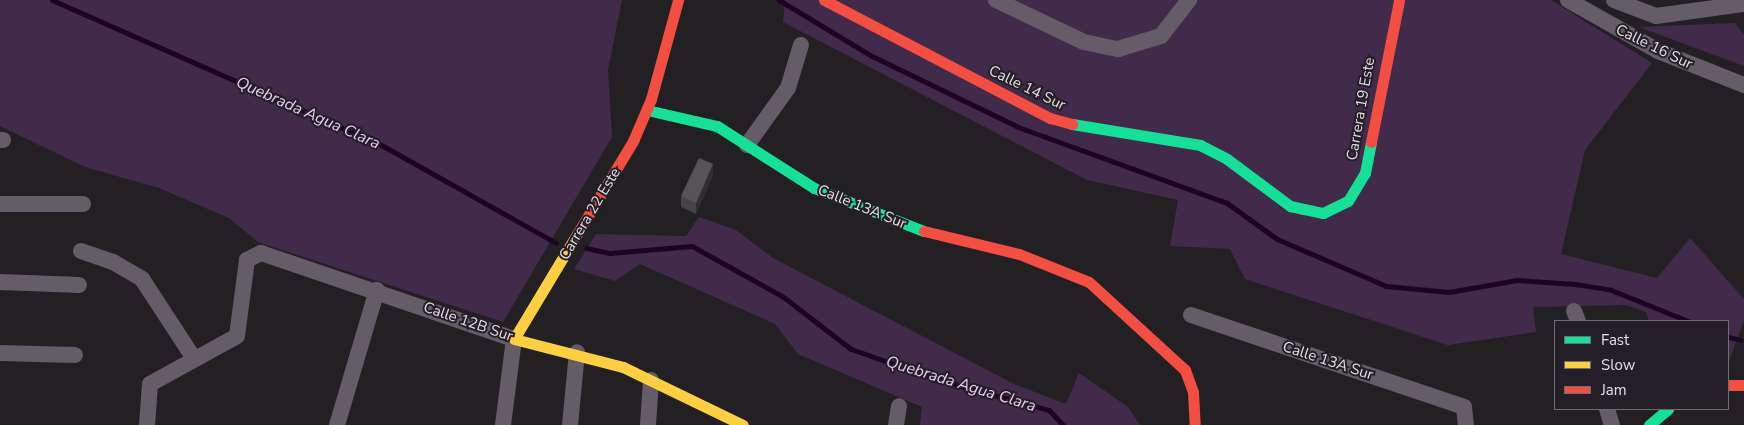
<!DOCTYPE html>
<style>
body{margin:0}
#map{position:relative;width:1744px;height:425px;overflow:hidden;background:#232024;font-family:"Nunito Sans",sans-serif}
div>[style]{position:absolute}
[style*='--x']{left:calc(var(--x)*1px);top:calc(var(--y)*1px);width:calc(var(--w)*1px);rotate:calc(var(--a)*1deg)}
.green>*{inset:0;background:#412a4a}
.stream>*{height:5px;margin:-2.5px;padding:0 2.5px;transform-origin:2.5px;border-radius:2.5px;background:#1e0327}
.street>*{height:16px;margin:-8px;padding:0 8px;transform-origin:8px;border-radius:8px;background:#645c66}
.fast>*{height:11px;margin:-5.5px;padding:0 5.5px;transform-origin:5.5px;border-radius:5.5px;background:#16e098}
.slow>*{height:11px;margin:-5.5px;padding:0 5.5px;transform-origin:5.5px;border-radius:5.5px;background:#ffcf43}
.jam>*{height:11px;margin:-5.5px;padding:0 5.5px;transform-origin:5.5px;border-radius:5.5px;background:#f24e42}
.wall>*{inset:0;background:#454346}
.shaded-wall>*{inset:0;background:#302e31}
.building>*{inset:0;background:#565457}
span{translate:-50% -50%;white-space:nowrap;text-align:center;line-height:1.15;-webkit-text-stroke:4px #241e26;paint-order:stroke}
.street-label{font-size:15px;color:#e3e0e5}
.water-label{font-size:16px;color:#e9cef4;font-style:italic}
.legend{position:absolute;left:1554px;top:320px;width:175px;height:90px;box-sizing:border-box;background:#241e26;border:1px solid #706c72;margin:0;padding:6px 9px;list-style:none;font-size:15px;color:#e3e0e5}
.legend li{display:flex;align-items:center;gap:10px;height:25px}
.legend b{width:25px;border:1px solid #706c72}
</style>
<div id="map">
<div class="green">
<div style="clip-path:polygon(0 0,622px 0,608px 70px,612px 137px,503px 322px,258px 242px,229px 218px,159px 188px,85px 167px,0 126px)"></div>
<div style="clip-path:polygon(785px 0,1551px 0,1652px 63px,1585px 150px,1561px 254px,1657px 278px,1690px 238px,1744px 299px,1744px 320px,1728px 364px,1728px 321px,1649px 321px,1646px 312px,1626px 305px,1533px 307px,1536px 332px,1448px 345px,1245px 279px,1230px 249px,1170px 246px,1178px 200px,1087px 180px,783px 22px)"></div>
<div style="clip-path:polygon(1735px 23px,1744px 35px,1744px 66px,1639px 27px)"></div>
<div style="clip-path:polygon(699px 217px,736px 230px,773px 258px,1014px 384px,1066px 404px,1079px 373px,1128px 407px,1140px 425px,920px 425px,922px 407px,798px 354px,775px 324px,640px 264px,615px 281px,574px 269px,596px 234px,686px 236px)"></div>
</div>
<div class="stream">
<div style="--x:52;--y:0;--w:364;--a:23.8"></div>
<div style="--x:385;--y:147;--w:196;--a:29.3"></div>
<div style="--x:779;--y:0;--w:109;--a:31.1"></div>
<div style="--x:872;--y:56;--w:162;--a:25.9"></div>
<div style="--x:1018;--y:127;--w:222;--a:20"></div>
<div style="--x:1227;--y:203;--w:62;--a:35.8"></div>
<div style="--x:1277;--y:239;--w:119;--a:23.3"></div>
<div style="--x:1386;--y:286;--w:63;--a:5.4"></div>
<div style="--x:1449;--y:292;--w:69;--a:-10"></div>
<div style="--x:1517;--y:280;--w:58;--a:3.9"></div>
<div style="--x:1575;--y:284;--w:36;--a:9"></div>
<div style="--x:1611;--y:290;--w:83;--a:21.9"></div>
<div style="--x:586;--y:248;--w:25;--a:12"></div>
<div style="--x:610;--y:253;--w:82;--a:-4.9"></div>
<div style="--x:692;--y:246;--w:103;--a:29.1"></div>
<div style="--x:782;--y:296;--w:87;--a:37.5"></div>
<div style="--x:851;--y:349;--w:96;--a:19.4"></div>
<div style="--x:942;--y:381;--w:111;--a:15.2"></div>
<div style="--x:1049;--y:410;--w:21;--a:47"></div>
<div style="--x:1728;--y:337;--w:13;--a:13"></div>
</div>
<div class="street">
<div style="--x:996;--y:0;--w:98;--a:25.5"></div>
<div style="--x:1084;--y:42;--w:35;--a:12"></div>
<div style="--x:1118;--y:49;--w:45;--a:-16.8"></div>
<div style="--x:1161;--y:36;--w:46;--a:-52.1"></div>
<div style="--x:1568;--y:0;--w:103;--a:29.5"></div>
<div style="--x:1658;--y:51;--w:92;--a:21.6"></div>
<div style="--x:1614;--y:0;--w:45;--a:20.9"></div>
<div style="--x:1656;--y:16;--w:89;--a:-7.8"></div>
<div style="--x:0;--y:140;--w:3;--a:0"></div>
<div style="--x:747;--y:145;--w:70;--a:-54.3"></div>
<div style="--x:788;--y:88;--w:45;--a:-73.2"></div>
<div style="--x:0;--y:204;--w:83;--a:0"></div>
<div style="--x:81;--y:251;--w:34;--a:19"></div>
<div style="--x:113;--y:262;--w:34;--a:30"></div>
<div style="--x:142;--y:279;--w:93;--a:56.8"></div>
<div style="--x:0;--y:282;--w:79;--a:2.2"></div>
<div style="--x:1574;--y:311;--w:11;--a:68"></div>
<div style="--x:1191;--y:315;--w:288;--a:18.6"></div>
<div style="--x:1464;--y:407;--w:18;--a:84"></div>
<div style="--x:0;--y:353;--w:75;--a:1.5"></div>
<div style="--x:1607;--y:409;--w:17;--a:73"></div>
<div style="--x:147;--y:425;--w:41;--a:-85.8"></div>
<div style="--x:150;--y:384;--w:99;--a:-28.9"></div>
<div style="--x:237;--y:336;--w:77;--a:-82.5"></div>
<div style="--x:247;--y:260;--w:16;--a:-27"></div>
<div style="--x:261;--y:253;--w:267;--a:18.8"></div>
<div style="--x:514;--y:339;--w:87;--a:97.3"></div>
<div style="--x:337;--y:425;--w:141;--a:-73.5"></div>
<div style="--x:570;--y:425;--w:73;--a:-84.5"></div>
<div style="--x:648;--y:425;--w:45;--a:-86.2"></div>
<div style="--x:896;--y:425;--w:19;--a:-81"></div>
</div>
<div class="fast">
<div style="--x:647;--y:110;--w:72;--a:12.9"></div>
<div style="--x:717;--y:126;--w:115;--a:32.6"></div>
<div style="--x:814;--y:188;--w:118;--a:21.4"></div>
<div style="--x:1072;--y:124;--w:130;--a:9.3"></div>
<div style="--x:1200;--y:145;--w:30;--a:27"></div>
<div style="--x:1227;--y:159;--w:79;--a:36.7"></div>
<div style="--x:1290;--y:206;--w:34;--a:12"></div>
<div style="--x:1323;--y:213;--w:28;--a:-26"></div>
<div style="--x:1348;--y:201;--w:33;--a:-59"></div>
<div style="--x:1365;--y:173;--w:32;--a:-79"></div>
<div style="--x:1649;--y:425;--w:25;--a:-40"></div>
</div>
<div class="slow">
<div style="--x:577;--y:234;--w:122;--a:121"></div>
<div style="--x:514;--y:339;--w:113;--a:14.4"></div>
<div style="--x:623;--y:367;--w:133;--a:25.8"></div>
</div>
<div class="jam">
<div style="--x:824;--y:0;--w:255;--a:27.6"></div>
<div style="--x:1050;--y:118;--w:23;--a:15"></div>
<div style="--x:1371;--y:142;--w:145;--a:-78.8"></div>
<div style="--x:924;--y:231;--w:98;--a:13.6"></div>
<div style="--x:1019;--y:254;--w:75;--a:21.8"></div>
<div style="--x:1089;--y:282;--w:130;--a:42.5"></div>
<div style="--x:1185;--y:370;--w:23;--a:70"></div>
<div style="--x:1193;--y:392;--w:33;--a:87"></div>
<div style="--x:577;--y:234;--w:109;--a:-58.9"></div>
<div style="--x:633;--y:141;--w:46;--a:-66.8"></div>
<div style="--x:651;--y:99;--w:103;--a:-74.7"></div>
<div style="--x:1728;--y:385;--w:16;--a:0"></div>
</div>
<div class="wall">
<div style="clip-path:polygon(713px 175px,696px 214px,681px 207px,681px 196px)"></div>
</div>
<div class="shaded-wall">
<div style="clip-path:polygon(713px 164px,713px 175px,696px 214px,696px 203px)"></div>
</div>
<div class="building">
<div style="clip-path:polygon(699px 158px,713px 164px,696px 203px,681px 196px)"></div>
</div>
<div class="street-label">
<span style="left:1654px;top:47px;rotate:26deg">Calle 16 Sur</span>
<span style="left:1027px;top:88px;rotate:26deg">Calle 14 Sur</span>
<span style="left:1361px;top:109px;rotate:-80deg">Carrera 19 Este</span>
<span style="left:862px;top:207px;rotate:22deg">Calle 13A Sur</span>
<span style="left:590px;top:214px;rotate:-59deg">Carrera 22 Este</span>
<span style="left:468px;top:322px;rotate:19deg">Calle 12B Sur</span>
<span style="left:1328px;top:361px;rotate:18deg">Calle 13A Sur</span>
</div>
<div class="water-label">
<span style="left:308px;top:113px;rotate:24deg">Quebrada Agua Clara</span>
<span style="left:961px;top:384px;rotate:17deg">Quebrada Agua Clara</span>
</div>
<ul class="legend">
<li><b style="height:6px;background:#16e098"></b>Fast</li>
<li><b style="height:6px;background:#ffcf43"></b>Slow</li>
<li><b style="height:6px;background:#f24e42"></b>Jam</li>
</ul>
</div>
